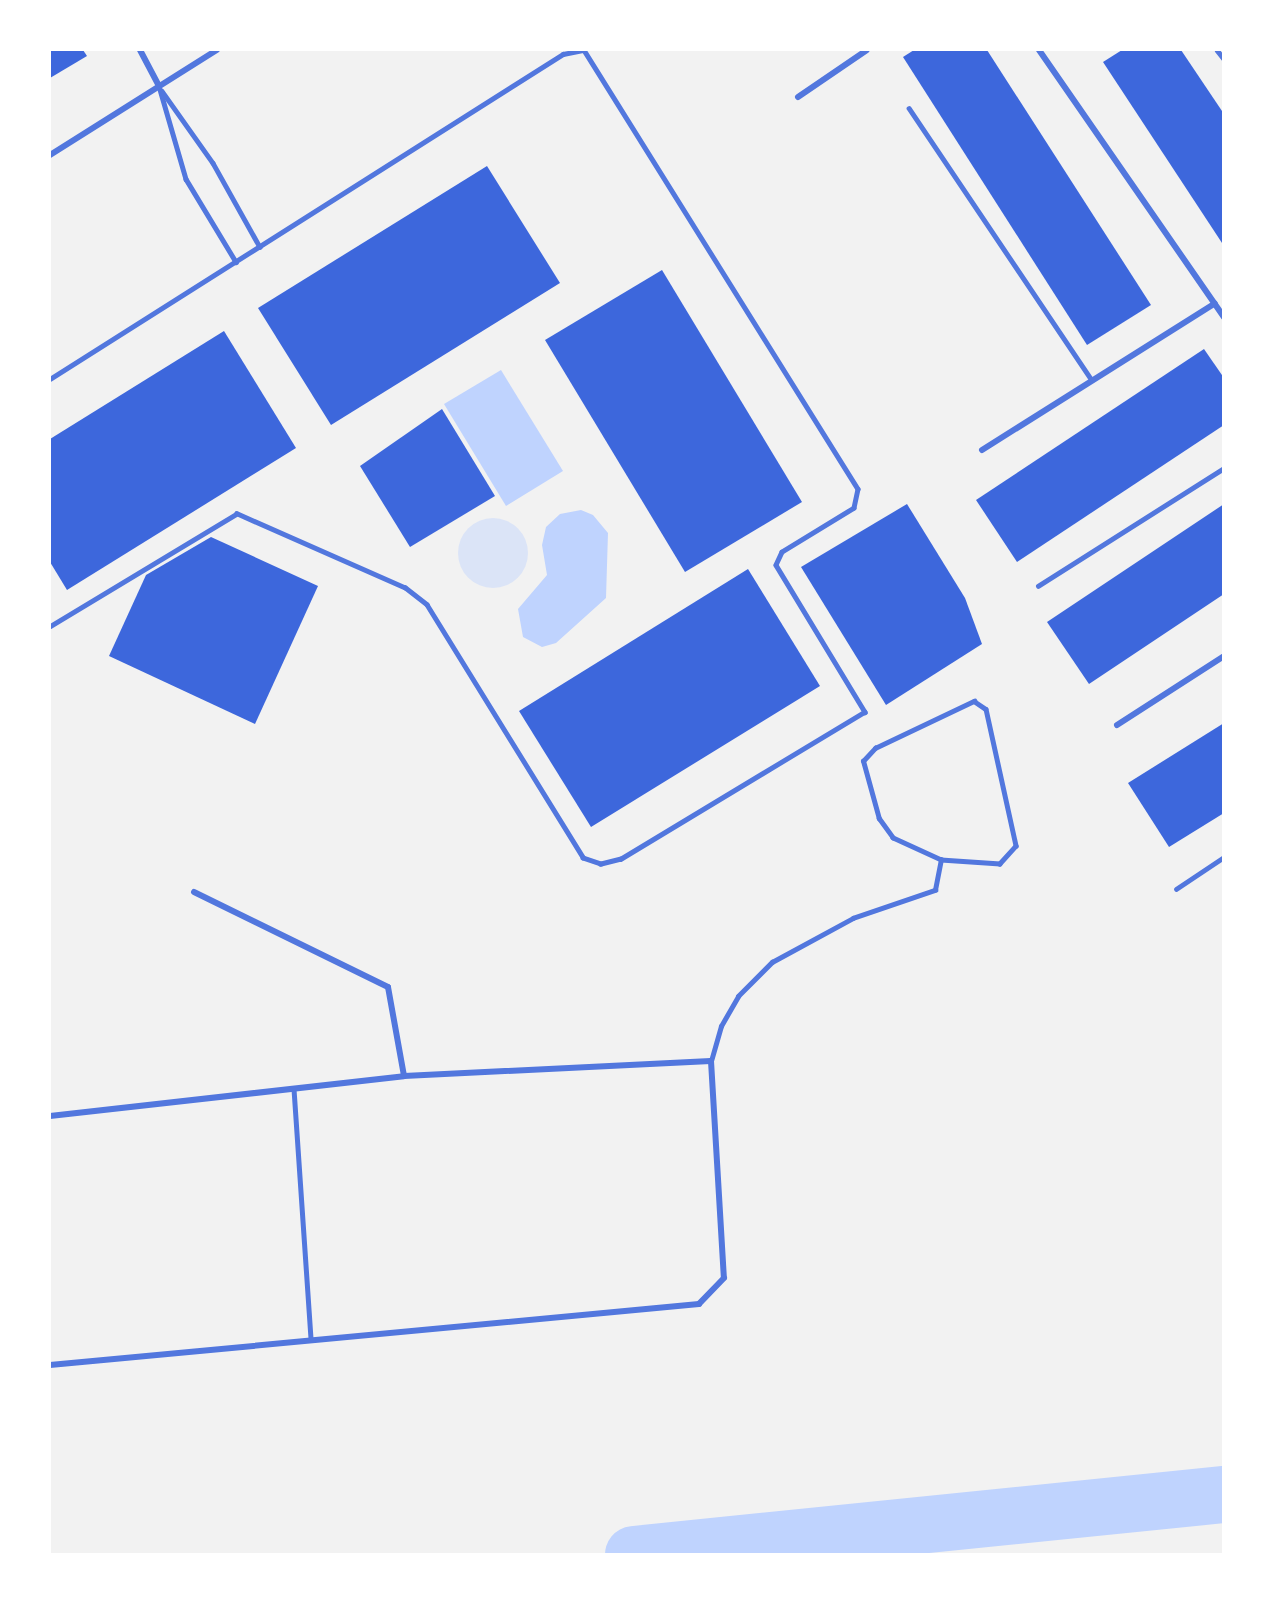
<!DOCTYPE html>
<style>
body{margin:0}
#map{position:relative;width:1273px;height:1604px;overflow:hidden;background:#f2f2f2;font-family:Manrope,sans-serif}
div>[style]{position:absolute}
[style*='--x']{left:calc(var(--x)*1px);top:calc(var(--y)*1px);width:calc(var(--w)*1px);rotate:calc(var(--a)*1deg)}
.green>*{inset:0;background:#dbe4f7}
.round{border-radius:50%}
.water>*{inset:0;background:#bfd3fe}
.river>*{height:57px;margin:-28.5px;padding:0 28.5px;transform-origin:28.5px;border-radius:28.5px;background:#bfd3fe}
.building>*{inset:0;background:#3d67dc}
.service>*{height:4.5px;margin:-2.25px;padding:0 2.25px;transform-origin:2.25px;border-radius:2.25px;background:#5277de}
.minor>*{height:6px;margin:-3px;padding:0 3px;transform-origin:3px;border-radius:3px;background:#5277de}
span{translate:-50% -50%;white-space:nowrap;text-align:center;line-height:1.15;-webkit-text-stroke:6px #fff;paint-order:stroke}
.frame{position:absolute;inset:0;border:51px solid #fff;pointer-events:none}
</style>
<div id="map">
<div class="green">
<div class="round" style="left:458px;top:518px;width:70px;height:70px"></div>
</div>
<div class="water">
<div style="clip-path:polygon(501px 370px,563px 471px,506px 506px,444px 404px)"></div>
<div style="clip-path:polygon(581px 510px,593px 515px,608px 533px,606px 598px,556px 643px,542px 647px,523px 637px,518px 609px,547px 575px,542px 545px,546px 527px,560px 514px)"></div>
</div>
<div class="river">
<div style="--x:633;--y:1554;--w:594;--a:-5.8"></div>
</div>
<div class="building">
<div style="clip-path:polygon(50px 50px,83px 50px,87px 56px,50px 78px)"></div>
<div style="clip-path:polygon(914px 50px,987px 50px,1151px 305px,1087px 345px,903px 57px)"></div>
<div style="clip-path:polygon(1122px 50px,1181px 50px,1224px 114px,1224px 246px,1103px 62px)"></div>
<div style="clip-path:polygon(487px 166px,560px 283px,331px 425px,258px 308px)"></div>
<div style="clip-path:polygon(662px 270px,802px 502px,685px 572px,545px 340px)"></div>
<div style="clip-path:polygon(224px 331px,296px 448px,67px 590px,50px 562px,50px 439px)"></div>
<div style="clip-path:polygon(1204px 349px,1224px 378px,1224px 425px,1017px 562px,976px 500px)"></div>
<div style="clip-path:polygon(442px 409px,495px 496px,410px 547px,360px 466px)"></div>
<div style="clip-path:polygon(907px 504px,965px 598px,982px 644px,886px 705px,801px 567px)"></div>
<div style="clip-path:polygon(1224px 504px,1224px 594px,1089px 684px,1047px 622px)"></div>
<div style="clip-path:polygon(211px 537px,318px 586px,255px 724px,109px 656px,146px 575px)"></div>
<div style="clip-path:polygon(748px 569px,820px 686px,591px 827px,519px 711px)"></div>
<div style="clip-path:polygon(1224px 723px,1224px 813px,1169px 847px,1128px 783px)"></div>
</div>
<div class="service">
<div style="--x:1217;--y:50;--w:11;--a:52"></div>
<div style="--x:159;--y:86;--w:97;--a:73.8"></div>
<div style="--x:186;--y:179;--w:97;--a:58.9"></div>
<div style="--x:162;--y:91;--w:88;--a:54.7"></div>
<div style="--x:213;--y:163;--w:96;--a:60.8"></div>
<div style="--x:909;--y:108;--w:326;--a:56.1"></div>
<div style="--x:50;--y:379;--w:607;--a:-32.36"></div>
<div style="--x:563;--y:54;--w:21;--a:-11"></div>
<div style="--x:584;--y:50;--w:517;--a:58.03"></div>
<div style="--x:858;--y:489;--w:19;--a:102"></div>
<div style="--x:854;--y:508;--w:84;--a:148.6"></div>
<div style="--x:782;--y:552;--w:14;--a:115"></div>
<div style="--x:776;--y:565;--w:172;--a:58.8"></div>
<div style="--x:865;--y:712;--w:285;--a:148.9"></div>
<div style="--x:621;--y:859;--w:21;--a:166"></div>
<div style="--x:601;--y:864;--w:19;--a:-162"></div>
<div style="--x:583;--y:858;--w:297;--a:-121.7"></div>
<div style="--x:427;--y:605;--w:28;--a:-142"></div>
<div style="--x:405;--y:588;--w:184;--a:-156.2"></div>
<div style="--x:237;--y:514;--w:218;--a:148.9"></div>
<div style="--x:1038;--y:586;--w:220;--a:-32.4"></div>
<div style="--x:1176;--y:889;--w:58;--a:-33.7"></div>
<div style="--x:711;--y:1061;--w:36;--a:-74"></div>
<div style="--x:721;--y:1026;--w:34;--a:-60"></div>
<div style="--x:738;--y:996;--w:48;--a:-45"></div>
<div style="--x:772;--y:962;--w:92;--a:-28.5"></div>
<div style="--x:853;--y:918;--w:87;--a:-18.9"></div>
<div style="--x:935;--y:890;--w:31;--a:-79"></div>
<div style="--x:941;--y:860;--w:53;--a:-155.4"></div>
<div style="--x:893;--y:838;--w:24;--a:-126"></div>
<div style="--x:879;--y:819;--w:60;--a:-105.4"></div>
<div style="--x:863;--y:761;--w:18;--a:-47"></div>
<div style="--x:875;--y:748;--w:110;--a:-25.4"></div>
<div style="--x:974;--y:701;--w:14;--a:34"></div>
<div style="--x:986;--y:709;--w:140;--a:77.6"></div>
<div style="--x:1016;--y:846;--w:24;--a:132"></div>
<div style="--x:1000;--y:864;--w:59;--a:-176.1"></div>
<div style="--x:294;--y:1089;--w:251;--a:86.1"></div>
</div>
<div class="minor">
<div style="--x:140;--y:50;--w:41;--a:62.2"></div>
<div style="--x:1039;--y:50;--w:325;--a:55.3"></div>
<div style="--x:798;--y:97;--w:83;--a:-34.3"></div>
<div style="--x:50;--y:155;--w:197;--a:-32.2"></div>
<div style="--x:982;--y:450;--w:275;--a:-32.2"></div>
<div style="--x:1117;--y:725;--w:127;--a:-32.8"></div>
<div style="--x:194;--y:892;--w:216;--a:26.1"></div>
<div style="--x:388;--y:987;--w:90;--a:79.8"></div>
<div style="--x:50;--y:1116;--w:356;--a:-6.4"></div>
<div style="--x:404;--y:1076;--w:307;--a:-2.8"></div>
<div style="--x:711;--y:1061;--w:217;--a:86.6"></div>
<div style="--x:724;--y:1278;--w:36;--a:134"></div>
<div style="--x:699;--y:1304;--w:652;--a:174.63"></div>
</div>
<div class="frame"></div>
</div>
